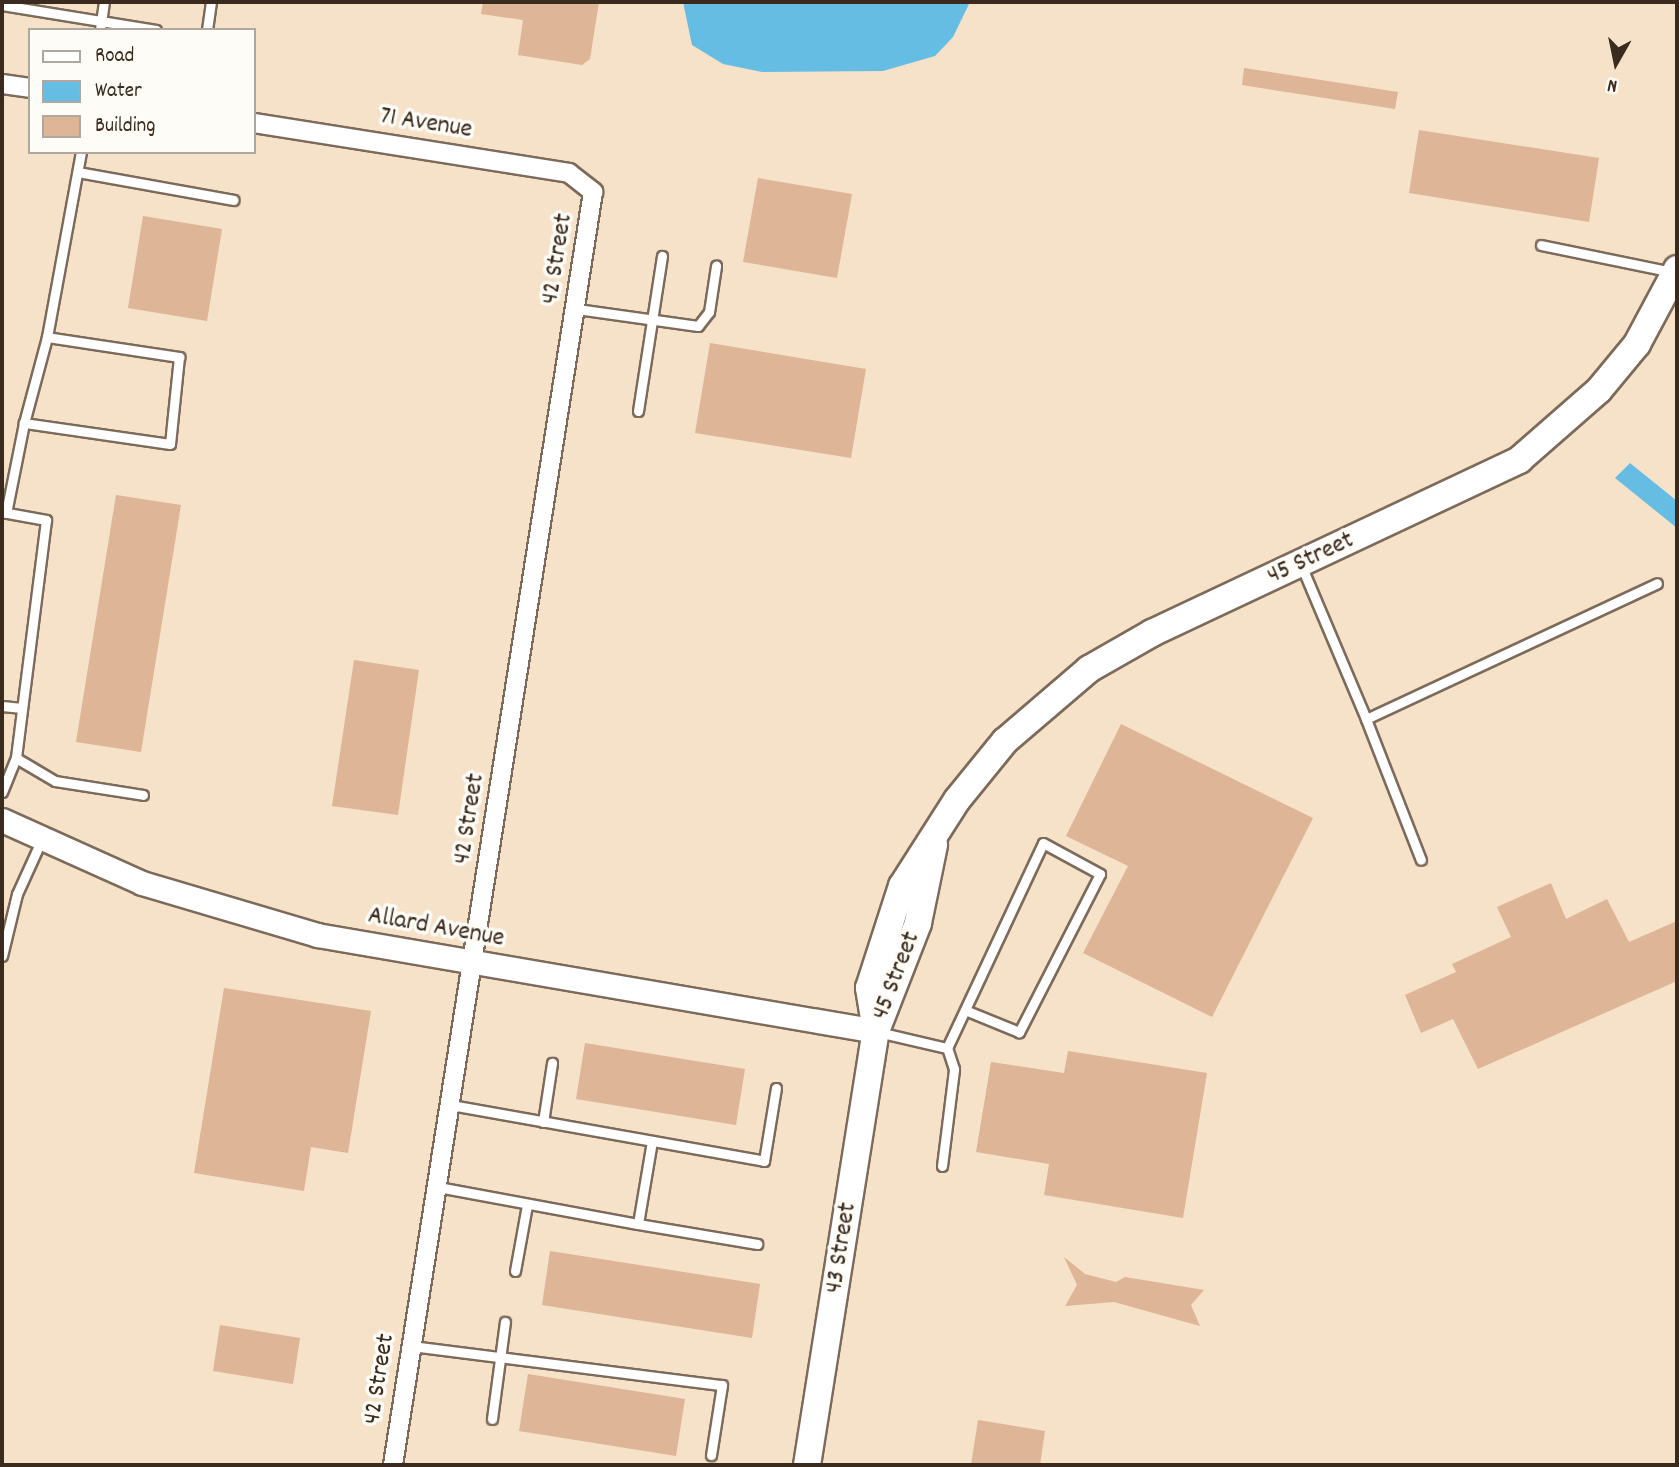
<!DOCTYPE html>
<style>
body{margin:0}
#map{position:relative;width:1679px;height:1467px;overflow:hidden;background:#f6e1c9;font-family:Dekko,sans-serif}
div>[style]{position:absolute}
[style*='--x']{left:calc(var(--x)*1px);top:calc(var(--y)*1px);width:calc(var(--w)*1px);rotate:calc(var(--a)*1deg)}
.water>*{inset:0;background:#66bde3}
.building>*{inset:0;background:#deb596}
.roads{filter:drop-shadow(2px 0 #7c6a5a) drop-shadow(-2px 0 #7c6a5a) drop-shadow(0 2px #7c6a5a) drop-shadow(0 -2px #7c6a5a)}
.service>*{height:9px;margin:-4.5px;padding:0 4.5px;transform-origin:4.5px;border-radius:4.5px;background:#fff}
.minor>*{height:18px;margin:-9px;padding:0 9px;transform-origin:9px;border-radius:9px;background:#fff}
.tertiary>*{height:23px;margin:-11.5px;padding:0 11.5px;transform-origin:11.5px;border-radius:11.5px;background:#fff}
.secondary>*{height:26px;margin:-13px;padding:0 13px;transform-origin:13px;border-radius:13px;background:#fff}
span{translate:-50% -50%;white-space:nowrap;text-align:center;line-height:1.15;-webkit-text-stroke:7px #fdfcf7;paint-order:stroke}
.street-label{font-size:26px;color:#3b2a1e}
.frame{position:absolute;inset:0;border:4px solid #3b2a1e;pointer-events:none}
.legend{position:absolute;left:28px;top:28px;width:228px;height:126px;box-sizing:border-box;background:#fdfcf7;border:2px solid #afa8a0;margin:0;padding:9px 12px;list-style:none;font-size:21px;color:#3b2a1e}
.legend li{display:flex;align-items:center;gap:14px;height:35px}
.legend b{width:35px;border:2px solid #afa8a0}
.north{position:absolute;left:1581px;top:28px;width:70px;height:70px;-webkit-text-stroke:5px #fdfcf7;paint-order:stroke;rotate:189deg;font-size:19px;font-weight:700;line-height:28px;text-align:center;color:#3b2a1e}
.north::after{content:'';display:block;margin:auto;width:24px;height:32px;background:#3b2a1e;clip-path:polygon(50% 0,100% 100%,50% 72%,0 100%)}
</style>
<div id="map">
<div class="water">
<div style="clip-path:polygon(683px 2px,970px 2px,953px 37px,935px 56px,883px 71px,762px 72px,723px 64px,692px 45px)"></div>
<div style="clip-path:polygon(1630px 463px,1677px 501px,1677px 528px,1615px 478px)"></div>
</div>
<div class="building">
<div style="clip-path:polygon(483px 2px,599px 2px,590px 59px,582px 65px,518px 55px,523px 20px,481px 14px)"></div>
<div style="clip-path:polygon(1244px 68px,1398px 92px,1395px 109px,1242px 85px)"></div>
<div style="clip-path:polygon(1419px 130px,1599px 158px,1589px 222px,1409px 193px)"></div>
<div style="clip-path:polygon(758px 178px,852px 194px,837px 278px,743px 262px)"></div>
<div style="clip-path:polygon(143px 216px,222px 229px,207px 321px,128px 308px)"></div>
<div style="clip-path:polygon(710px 343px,866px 369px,851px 458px,695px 433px)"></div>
<div style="clip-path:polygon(116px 495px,181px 505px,141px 752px,76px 742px)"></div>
<div style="clip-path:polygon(354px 660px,419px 670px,398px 815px,332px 806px)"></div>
<div style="clip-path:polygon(1121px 724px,1313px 818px,1212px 1017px,1083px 953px,1128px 866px,1066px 836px)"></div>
<div style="clip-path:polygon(1551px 883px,1566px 919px,1607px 899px,1629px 942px,1677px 921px,1677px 981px,1478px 1069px,1453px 1019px,1421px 1033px,1405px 995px,1456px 972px,1452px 964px,1511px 937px,1497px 907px)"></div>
<div style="clip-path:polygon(224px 988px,371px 1011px,348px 1153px,311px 1147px,304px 1191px,194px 1173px)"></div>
<div style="clip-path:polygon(585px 1043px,745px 1069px,736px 1125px,576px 1099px)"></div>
<div style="clip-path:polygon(1068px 1051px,1207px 1073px,1183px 1218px,1044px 1195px,1049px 1164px,976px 1152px,991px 1062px,1064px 1073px)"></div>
<div style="clip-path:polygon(550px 1251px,760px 1284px,752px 1338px,542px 1305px)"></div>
<div style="clip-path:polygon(1064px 1257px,1085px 1274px,1116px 1282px,1125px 1277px,1204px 1290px,1191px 1305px,1200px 1326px,1114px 1302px,1065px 1306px,1077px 1285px)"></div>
<div style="clip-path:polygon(220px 1325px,300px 1338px,293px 1384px,213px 1371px)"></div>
<div style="clip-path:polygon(528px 1374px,685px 1399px,676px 1456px,519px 1431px)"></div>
<div style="clip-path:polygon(978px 1420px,1045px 1431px,1040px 1465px,971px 1465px)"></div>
</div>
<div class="roads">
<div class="service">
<div style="--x:2;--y:5;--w:156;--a:9.2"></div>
<div style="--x:100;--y:30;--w:28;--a:-82"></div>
<div style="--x:207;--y:30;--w:28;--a:-82"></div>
<div style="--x:78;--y:172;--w:158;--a:10.2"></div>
<div style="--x:1541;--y:245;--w:134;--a:11.6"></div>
<div style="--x:577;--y:309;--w:122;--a:8"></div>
<div style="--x:698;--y:326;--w:18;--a:-52"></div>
<div style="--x:709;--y:312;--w:47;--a:-81.3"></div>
<div style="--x:47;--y:337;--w:188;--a:-79.6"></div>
<div style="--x:638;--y:411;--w:157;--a:-81.2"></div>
<div style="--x:2;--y:512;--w:45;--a:10.3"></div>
<div style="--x:46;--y:520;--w:240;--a:97.2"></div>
<div style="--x:6;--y:513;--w:92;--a:-78.7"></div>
<div style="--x:24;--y:423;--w:89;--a:-75"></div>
<div style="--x:47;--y:337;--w:134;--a:8.6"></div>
<div style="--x:179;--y:357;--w:87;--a:95.9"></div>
<div style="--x:170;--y:444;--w:148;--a:-171.8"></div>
<div style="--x:1301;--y:565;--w:167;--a:67.1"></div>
<div style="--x:1366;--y:719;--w:321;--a:-25"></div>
<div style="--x:2;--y:706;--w:20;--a:6"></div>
<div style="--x:1366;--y:719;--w:151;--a:68.7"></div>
<div style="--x:2;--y:792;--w:37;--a:-68"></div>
<div style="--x:16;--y:758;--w:45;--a:30.5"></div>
<div style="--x:55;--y:781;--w:89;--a:9"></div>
<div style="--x:2;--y:956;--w:64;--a:-76.4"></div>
<div style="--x:17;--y:894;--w:60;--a:-65.6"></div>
<div style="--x:878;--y:1032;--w:71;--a:13.1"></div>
<div style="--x:947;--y:1048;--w:226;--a:-64.9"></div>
<div style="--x:1043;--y:843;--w:65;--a:28.5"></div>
<div style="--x:1100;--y:874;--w:178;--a:117.1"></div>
<div style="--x:1019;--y:1032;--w:58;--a:-157.8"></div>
<div style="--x:451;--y:1105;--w:318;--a:10.1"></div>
<div style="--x:764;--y:1161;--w:74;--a:-80.7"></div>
<div style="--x:543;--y:1122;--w:60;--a:-81.3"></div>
<div style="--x:652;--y:1141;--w:84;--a:99.6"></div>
<div style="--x:638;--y:1224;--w:121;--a:9.5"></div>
<div style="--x:942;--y:1166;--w:98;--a:-82.9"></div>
<div style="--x:954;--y:1069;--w:22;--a:-108"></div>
<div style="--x:438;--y:1187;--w:203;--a:10.5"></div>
<div style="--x:515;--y:1271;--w:67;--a:-79.7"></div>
<div style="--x:412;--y:1346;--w:312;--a:7.2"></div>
<div style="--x:722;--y:1385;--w:71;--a:98.9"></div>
<div style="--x:492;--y:1419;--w:98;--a:-82.4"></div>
</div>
<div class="minor">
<div style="--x:2;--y:84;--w:28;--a:8"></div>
<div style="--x:254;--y:123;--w:319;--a:9"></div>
<div style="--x:569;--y:173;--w:31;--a:38"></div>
<div style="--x:593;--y:192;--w:1289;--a:98.93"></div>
</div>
<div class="tertiary">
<div style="--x:2;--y:820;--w:154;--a:24.2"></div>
<div style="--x:142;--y:883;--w:183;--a:16.5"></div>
<div style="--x:317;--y:935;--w:567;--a:9.74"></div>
</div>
<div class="secondary">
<div style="--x:876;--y:1031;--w:44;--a:-99.2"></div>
<div style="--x:869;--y:988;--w:107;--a:-72.1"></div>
<div style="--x:902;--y:886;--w:102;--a:-57.4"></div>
<div style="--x:957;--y:800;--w:76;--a:-50.9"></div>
<div style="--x:1005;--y:741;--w:111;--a:-40.6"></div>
<div style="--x:1089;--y:669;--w:73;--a:-29.7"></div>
<div style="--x:1152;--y:633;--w:406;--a:-25.2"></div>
<div style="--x:1519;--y:460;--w:106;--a:-41.2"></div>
<div style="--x:1599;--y:390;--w:60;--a:-50.4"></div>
<div style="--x:1637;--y:344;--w:85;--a:-61.9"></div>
<div style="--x:807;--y:1465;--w:439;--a:-81"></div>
<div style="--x:876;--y:1031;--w:116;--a:-68.7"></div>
<div style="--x:918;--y:923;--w:80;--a:-78.4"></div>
</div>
</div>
<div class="street-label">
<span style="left:426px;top:124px;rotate:9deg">71 Avenue</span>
<span style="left:558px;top:259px;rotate:-81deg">42 Street</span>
<span style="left:1311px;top:559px;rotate:-25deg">45 Street</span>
<span style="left:470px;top:819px;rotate:-81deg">42 Street</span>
<span style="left:436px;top:928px;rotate:10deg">Allard Avenue</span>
<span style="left:897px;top:976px;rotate:-69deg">45 Street</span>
<span style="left:842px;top:1248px;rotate:-81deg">43 Street</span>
<span style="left:380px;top:1379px;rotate:-81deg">42 Street</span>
</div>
<div class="frame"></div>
<ul class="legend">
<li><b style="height:9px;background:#fff"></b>Road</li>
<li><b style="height:19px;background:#66bde3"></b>Water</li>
<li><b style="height:19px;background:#deb596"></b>Building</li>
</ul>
<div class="north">N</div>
</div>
